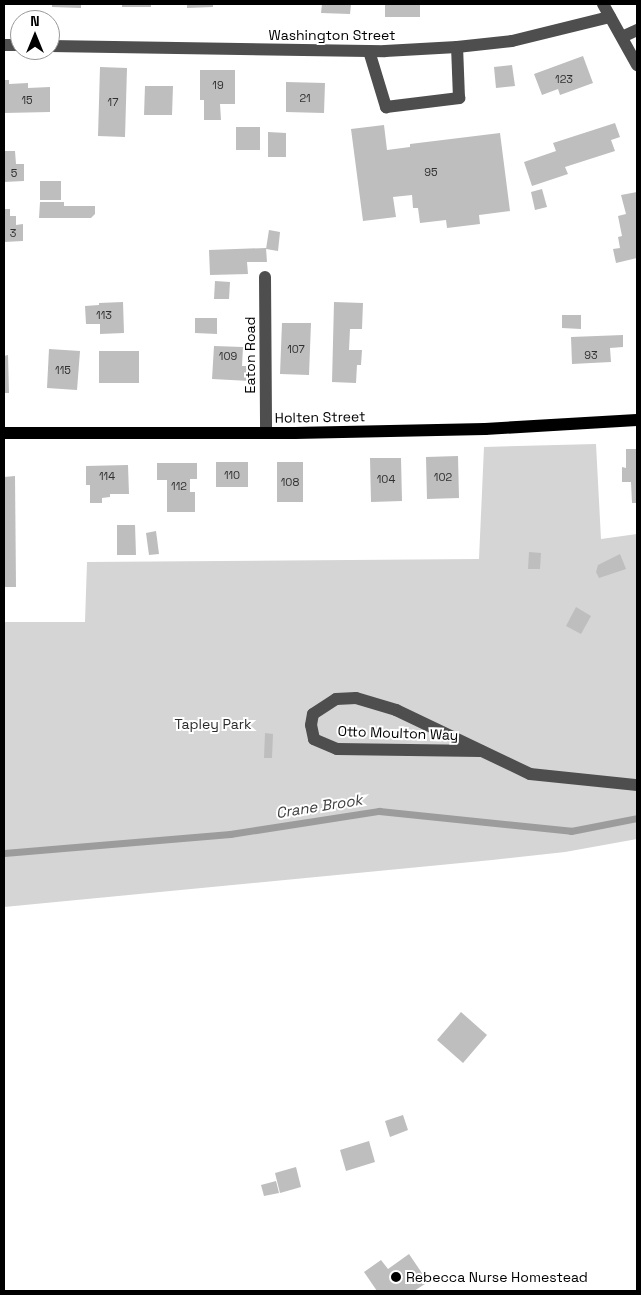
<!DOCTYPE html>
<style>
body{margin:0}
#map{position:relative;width:641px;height:1295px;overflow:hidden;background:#fff;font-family:"Space Grotesk",sans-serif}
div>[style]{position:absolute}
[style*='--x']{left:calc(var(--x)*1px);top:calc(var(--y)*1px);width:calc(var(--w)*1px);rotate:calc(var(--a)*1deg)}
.green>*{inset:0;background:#d5d5d5}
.stream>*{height:7px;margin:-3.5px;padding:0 3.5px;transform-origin:3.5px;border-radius:3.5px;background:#9c9c9c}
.building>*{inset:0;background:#bebebe}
.minor>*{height:12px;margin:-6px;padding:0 6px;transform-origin:6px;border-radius:6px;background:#4e4e4e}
.major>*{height:12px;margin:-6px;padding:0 6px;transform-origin:6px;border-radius:6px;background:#000}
.dots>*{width:14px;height:14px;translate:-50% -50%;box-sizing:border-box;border:2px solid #fff;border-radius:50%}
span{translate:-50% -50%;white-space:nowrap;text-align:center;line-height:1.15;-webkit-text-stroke:4px #fff;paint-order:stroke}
.number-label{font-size:11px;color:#303030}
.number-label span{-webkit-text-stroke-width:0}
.street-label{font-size:14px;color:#000}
.park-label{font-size:14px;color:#2c2c2c}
.poi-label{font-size:14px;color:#000}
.left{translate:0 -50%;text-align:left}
.water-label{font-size:15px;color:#3d3d3d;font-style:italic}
.frame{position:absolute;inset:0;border:5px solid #000;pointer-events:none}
.north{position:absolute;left:10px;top:10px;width:50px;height:50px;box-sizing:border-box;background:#fff;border:1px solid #999;border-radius:50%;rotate:0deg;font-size:14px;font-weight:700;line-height:20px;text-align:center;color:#000}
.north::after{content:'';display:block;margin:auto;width:18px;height:22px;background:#000;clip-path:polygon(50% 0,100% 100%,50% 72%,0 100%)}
</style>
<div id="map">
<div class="green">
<div style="clip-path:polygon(596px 444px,601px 539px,637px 534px,637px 839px,565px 852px,492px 860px,4px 907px,4px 622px,85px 622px,87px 562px,479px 559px,484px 447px)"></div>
</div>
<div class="stream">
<div style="--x:4;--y:853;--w:227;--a:-4.8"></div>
<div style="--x:230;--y:834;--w:151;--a:-8.8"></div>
<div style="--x:379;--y:811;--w:193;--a:5.9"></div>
<div style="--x:571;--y:831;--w:67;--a:-11.1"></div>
</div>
<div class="building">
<div style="clip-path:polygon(52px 4px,81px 4px,81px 8px,52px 7px)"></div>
<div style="clip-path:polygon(122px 4px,151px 4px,151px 7px,122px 7px)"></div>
<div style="clip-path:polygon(187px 4px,213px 4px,213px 7px,187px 8px)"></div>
<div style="clip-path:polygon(322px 4px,351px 4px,350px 14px,321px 13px)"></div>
<div style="clip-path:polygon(385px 4px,420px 4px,420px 17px,385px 17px)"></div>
<div style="clip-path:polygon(583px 56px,593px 83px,560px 95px,558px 89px,542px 95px,534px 74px)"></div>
<div style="clip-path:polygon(512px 65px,515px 86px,496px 88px,494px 67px)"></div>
<div style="clip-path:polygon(100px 67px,127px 68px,125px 137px,98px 136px)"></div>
<div style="clip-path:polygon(200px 70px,235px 70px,235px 104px,220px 104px,221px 120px,204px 120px,204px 100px,200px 100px)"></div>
<div style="clip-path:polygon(4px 80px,9px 80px,9px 84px,28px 83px,28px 88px,50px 87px,50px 112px,4px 113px)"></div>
<div style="clip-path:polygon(286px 82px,325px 83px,324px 113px,286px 112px)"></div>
<div style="clip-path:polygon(145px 86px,173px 86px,172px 115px,144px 115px)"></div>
<div style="clip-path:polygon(615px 123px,620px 137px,611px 140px,615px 151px,565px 167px,568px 174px,532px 186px,524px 162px,556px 151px,553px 143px)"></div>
<div style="clip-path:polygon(384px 125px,387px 150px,410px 147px,410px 144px,500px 133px,510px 211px,479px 215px,480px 224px,447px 228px,446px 220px,420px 223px,418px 208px,413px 208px,412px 195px,393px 197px,396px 217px,363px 221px,351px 129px)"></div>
<div style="clip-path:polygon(236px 127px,260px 127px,260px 150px,236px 150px)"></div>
<div style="clip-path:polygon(268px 132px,286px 133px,286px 157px,268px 157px)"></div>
<div style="clip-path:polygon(4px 151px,15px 151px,16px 164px,24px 164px,24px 181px,4px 182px)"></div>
<div style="clip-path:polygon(40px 181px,61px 181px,61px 200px,40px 200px)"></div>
<div style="clip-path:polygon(542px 189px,547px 207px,535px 210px,531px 192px)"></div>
<div style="clip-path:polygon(637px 192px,637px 258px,616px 263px,613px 249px,620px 248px,618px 237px,622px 236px,618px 216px,626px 214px,621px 195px)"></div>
<div style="clip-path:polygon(40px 202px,64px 202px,64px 206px,95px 206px,95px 214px,91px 218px,39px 218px)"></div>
<div style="clip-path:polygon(4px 209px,10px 209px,10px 216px,16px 216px,16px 225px,23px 224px,23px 241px,4px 242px)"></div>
<div style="clip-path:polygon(269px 230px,280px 232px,278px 251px,266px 249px)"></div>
<div style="clip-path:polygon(266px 248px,267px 262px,247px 262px,248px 274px,210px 275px,209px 250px)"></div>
<div style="clip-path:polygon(215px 281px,230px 282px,229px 299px,214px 299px)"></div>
<div style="clip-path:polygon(123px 302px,124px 333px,100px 334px,100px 324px,86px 324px,85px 306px,99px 305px,99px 303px)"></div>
<div style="clip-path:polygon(334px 302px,363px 303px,362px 329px,350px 329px,349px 350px,362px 350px,361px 365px,357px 365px,356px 383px,332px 382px)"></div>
<div style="clip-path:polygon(562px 315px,581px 315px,581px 329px,562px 328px)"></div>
<div style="clip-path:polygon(195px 318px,217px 318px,217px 334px,195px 333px)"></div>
<div style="clip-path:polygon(282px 323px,311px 323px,309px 375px,280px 374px)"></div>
<div style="clip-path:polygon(623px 335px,623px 347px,610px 348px,611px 362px,572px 364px,571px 337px)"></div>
<div style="clip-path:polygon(214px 346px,243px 347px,242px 366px,250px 366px,250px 381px,212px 379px)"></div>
<div style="clip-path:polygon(49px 349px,80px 351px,77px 390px,47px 388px)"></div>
<div style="clip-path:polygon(99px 351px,139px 351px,139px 383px,99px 383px)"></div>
<div style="clip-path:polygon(8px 355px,9px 393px,4px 393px,4px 356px)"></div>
<div style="clip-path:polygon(626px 449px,637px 449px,637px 503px,632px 503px,631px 482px,622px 482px,622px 467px,626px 468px)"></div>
<div style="clip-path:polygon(458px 456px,459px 498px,427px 499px,426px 457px)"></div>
<div style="clip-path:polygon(370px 458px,401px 458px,402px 501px,371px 502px)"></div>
<div style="clip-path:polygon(216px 462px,248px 462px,248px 487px,216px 487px)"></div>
<div style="clip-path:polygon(277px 462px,303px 462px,303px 502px,277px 502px)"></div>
<div style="clip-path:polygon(157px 463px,197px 463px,197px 479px,190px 479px,190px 492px,195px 492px,195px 512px,167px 512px,167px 480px,157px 480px)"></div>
<div style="clip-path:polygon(128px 465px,129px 494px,110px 494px,110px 497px,102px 498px,102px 503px,90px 503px,90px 485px,86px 485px,86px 466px)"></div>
<div style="clip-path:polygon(15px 476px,16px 587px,4px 587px,4px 477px)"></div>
<div style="clip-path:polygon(117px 525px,135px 525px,136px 555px,117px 555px)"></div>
<div style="clip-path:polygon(156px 531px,159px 554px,149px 555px,146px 533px)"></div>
<div style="clip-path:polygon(529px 552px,541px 553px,540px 569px,528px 569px)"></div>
<div style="clip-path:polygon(620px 554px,626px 569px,599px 578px,596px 572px,598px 565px)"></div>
<div style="clip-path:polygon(576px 607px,591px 616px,581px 634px,566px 626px)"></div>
<div style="clip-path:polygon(265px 733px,273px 734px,272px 758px,264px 758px)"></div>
<div style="clip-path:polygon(461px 1012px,487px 1035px,463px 1063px,437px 1040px)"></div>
<div style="clip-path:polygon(403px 1115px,408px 1130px,390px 1137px,385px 1121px)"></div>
<div style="clip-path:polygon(369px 1141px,375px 1162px,346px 1171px,340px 1150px)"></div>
<div style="clip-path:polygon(296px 1167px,301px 1187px,280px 1193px,275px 1173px)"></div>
<div style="clip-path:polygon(276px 1181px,279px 1193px,264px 1196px,261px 1185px)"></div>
<div style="clip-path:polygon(409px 1254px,428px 1282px,414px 1291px,377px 1291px,364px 1272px,381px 1260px,388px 1269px)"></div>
</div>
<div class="minor">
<div style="--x:603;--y:4;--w:70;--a:60.9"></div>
<div style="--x:622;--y:37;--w:17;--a:-25"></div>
<div style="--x:4;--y:45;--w:16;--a:0"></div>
<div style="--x:50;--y:46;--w:335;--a:0.9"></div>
<div style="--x:385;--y:51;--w:72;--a:-3.2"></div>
<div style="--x:457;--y:47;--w:55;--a:-6.2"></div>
<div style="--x:512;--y:41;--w:101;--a:-13.8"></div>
<div style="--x:369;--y:51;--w:59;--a:73.1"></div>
<div style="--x:386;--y:107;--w:74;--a:-7"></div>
<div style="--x:459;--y:98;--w:51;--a:-92.2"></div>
<div style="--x:265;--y:277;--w:156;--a:89.6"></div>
<div style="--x:481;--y:751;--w:144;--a:-179.2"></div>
<div style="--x:337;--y:749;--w:25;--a:-157"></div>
<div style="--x:314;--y:739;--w:14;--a:-102"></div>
<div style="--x:311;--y:725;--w:11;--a:-80"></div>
<div style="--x:313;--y:714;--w:27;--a:-33"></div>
<div style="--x:336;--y:699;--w:20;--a:-3"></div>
<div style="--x:356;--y:698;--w:42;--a:16.7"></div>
<div style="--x:396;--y:710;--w:148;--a:25.5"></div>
<div style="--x:530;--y:774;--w:108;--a:5.9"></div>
</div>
<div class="major">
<div style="--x:4;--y:433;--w:291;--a:0"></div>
<div style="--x:295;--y:433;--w:190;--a:-1.2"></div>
<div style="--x:485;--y:429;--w:152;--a:-3.4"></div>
</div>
<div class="dots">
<div style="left:396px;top:1277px;background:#000"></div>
</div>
<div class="number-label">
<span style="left:564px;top:79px">123</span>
<span style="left:218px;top:85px">19</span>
<span style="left:305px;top:98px">21</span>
<span style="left:27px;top:100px">15</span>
<span style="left:113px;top:102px">17</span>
<span style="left:431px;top:172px">95</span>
<span style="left:14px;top:173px">5</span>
<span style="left:13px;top:233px">3</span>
<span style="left:104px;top:315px">113</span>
<span style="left:296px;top:349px">107</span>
<span style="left:591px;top:355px">93</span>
<span style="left:228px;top:356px">109</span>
<span style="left:63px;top:370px">115</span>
<span style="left:232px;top:475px">110</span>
<span style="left:107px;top:476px">114</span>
<span style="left:443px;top:477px">102</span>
<span style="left:386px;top:479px">104</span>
<span style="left:290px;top:482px">108</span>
<span style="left:179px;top:486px">112</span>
</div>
<div class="street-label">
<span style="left:332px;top:35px">Washington Street</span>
<span style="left:250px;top:355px;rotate:-90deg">Eaton Road</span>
<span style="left:320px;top:417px;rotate:-1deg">Holten Street</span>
<span style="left:398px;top:733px;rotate:2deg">Otto Moulton Way</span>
</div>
<div class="park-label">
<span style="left:213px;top:724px">Tapley Park</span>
</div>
<div class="poi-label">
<span class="left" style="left:406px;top:1277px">Rebecca Nurse Homestead</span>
</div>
<div class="water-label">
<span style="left:319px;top:806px;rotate:-9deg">Crane Brook</span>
</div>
<div class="frame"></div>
<div class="north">N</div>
</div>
